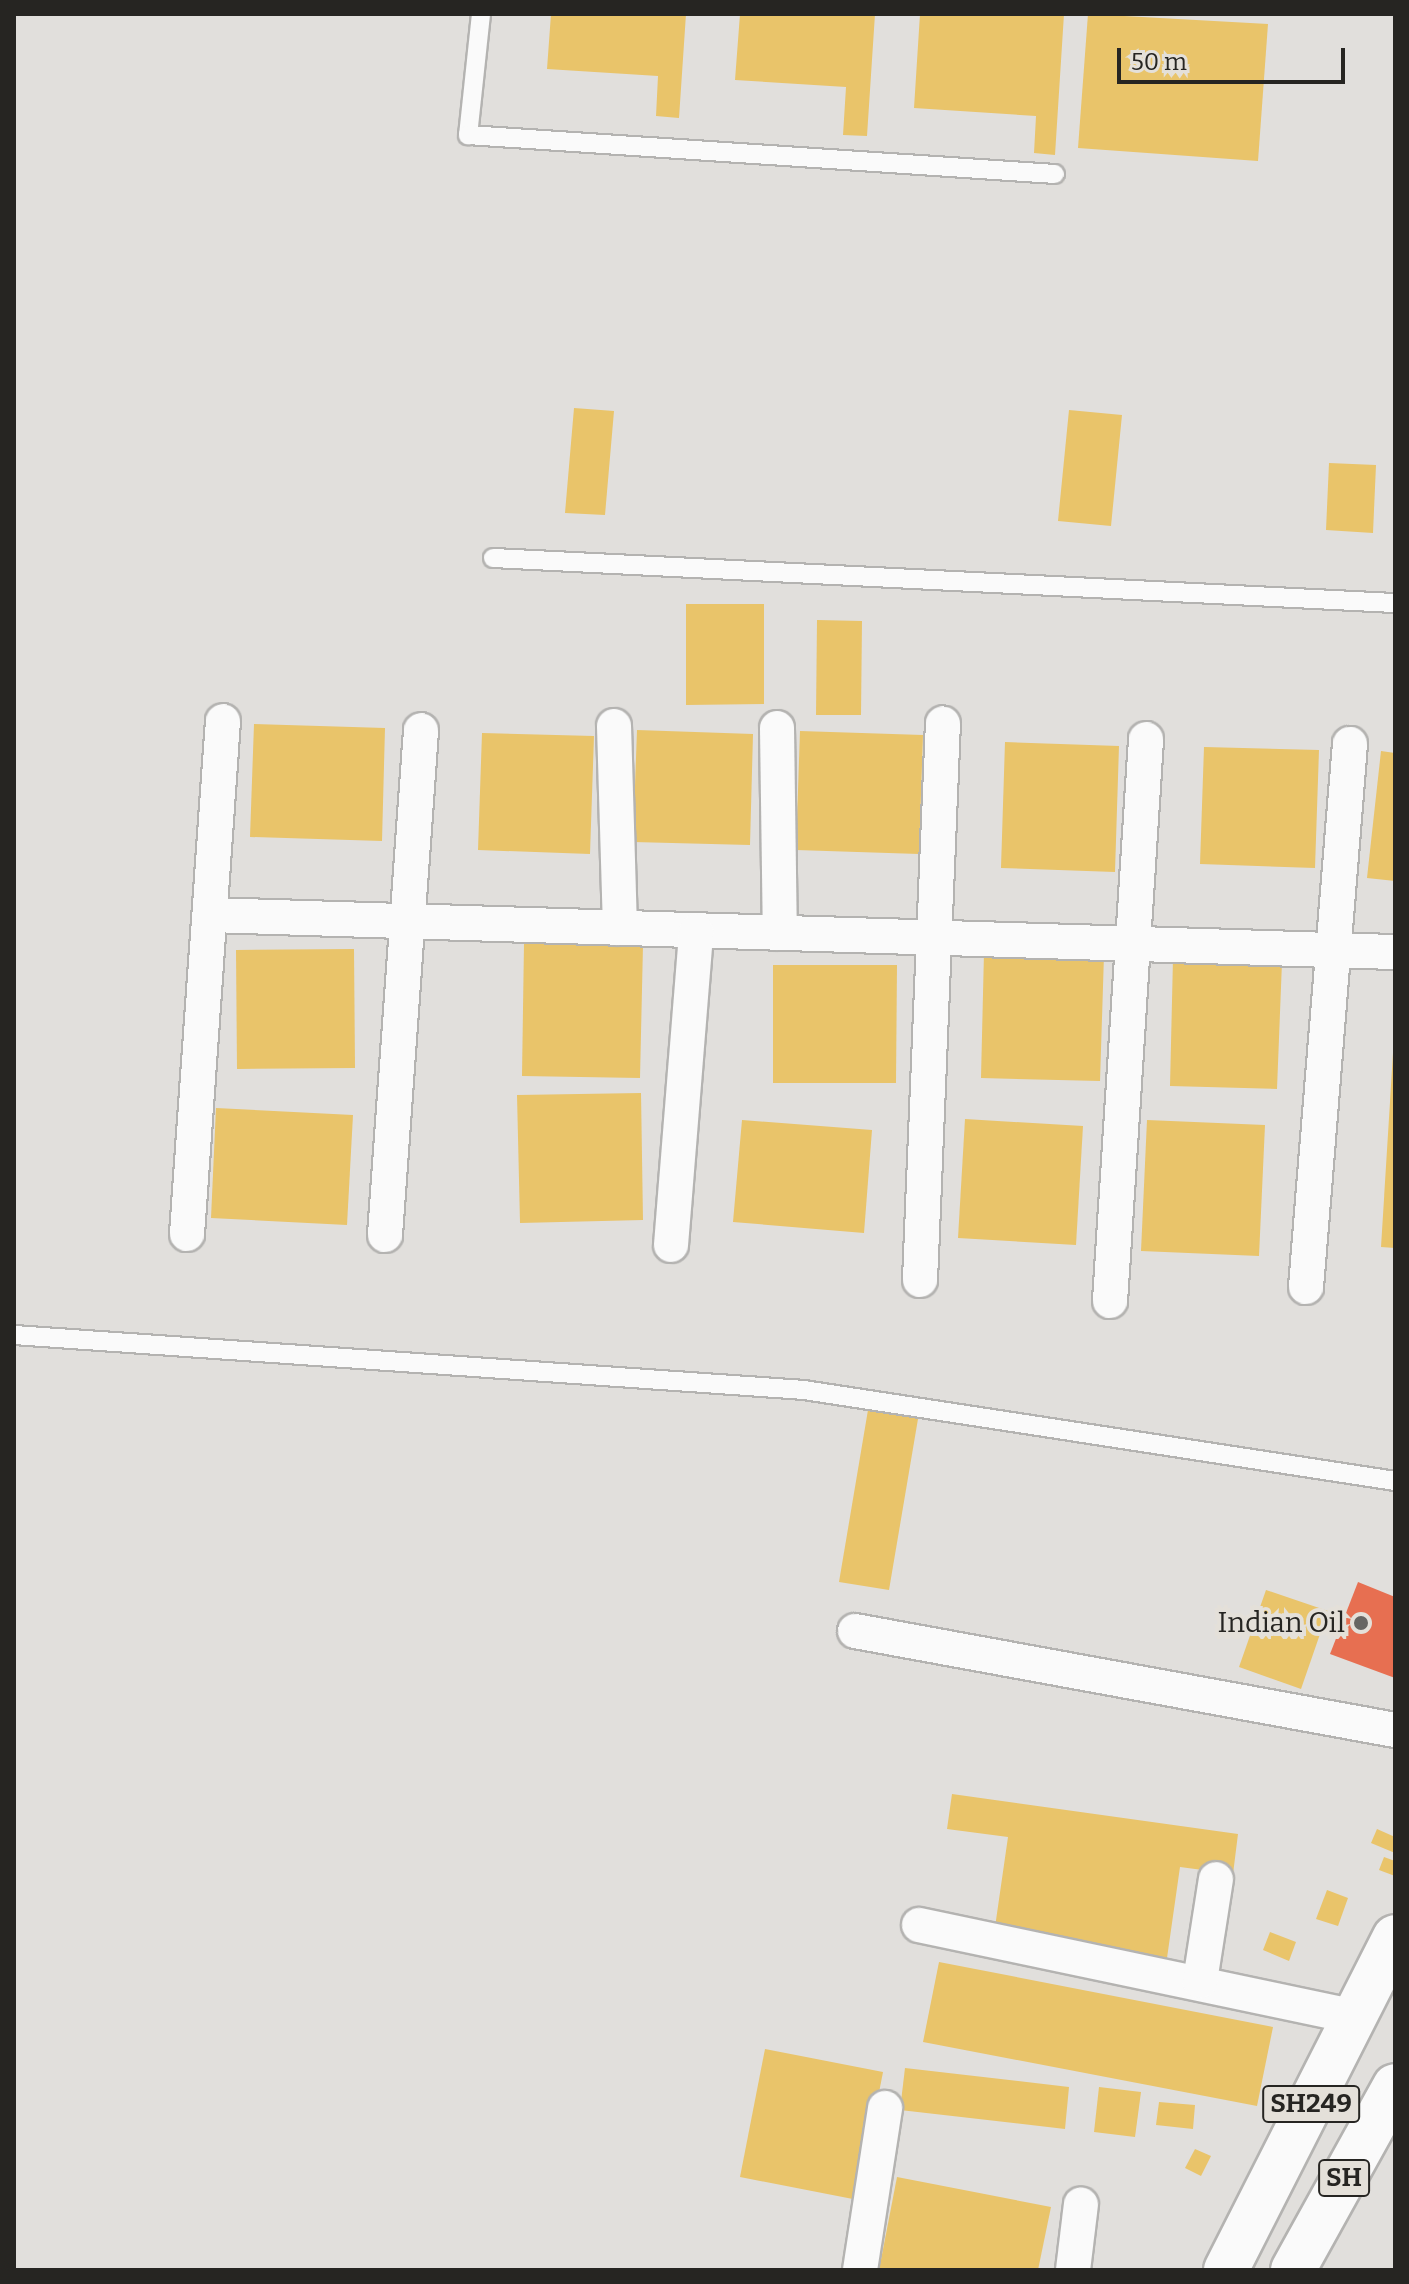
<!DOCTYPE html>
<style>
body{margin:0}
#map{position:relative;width:1409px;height:2284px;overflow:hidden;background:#e1dfdc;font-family:Bitter,serif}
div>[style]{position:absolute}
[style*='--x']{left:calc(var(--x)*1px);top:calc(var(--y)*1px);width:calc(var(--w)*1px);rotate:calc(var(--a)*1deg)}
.homes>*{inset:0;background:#e9c46a}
.shops>*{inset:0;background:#e76f51}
.roads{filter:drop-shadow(2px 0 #b4b3b1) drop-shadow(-2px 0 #b4b3b1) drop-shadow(0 2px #b4b3b1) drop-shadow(0 -2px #b4b3b1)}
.service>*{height:18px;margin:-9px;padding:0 9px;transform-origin:9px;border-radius:9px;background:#fafafa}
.minor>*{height:34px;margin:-17px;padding:0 17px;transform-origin:17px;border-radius:17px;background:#fafafa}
.primary>*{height:44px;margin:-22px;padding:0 22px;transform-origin:22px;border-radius:22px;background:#fafafa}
.dots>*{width:22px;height:22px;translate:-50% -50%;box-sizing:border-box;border:4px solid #e4e0d9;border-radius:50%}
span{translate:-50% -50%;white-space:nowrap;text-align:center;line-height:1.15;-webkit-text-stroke:8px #e4e0d9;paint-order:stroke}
.shield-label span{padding:2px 6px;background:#e4e0d9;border:2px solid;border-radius:6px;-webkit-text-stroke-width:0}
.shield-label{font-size:26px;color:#262522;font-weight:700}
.poi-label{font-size:28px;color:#262522}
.right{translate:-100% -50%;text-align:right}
.frame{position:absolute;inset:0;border:16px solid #262522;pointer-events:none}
.scale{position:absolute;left:1117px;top:48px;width:228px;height:36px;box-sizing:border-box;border:4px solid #262522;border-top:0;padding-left:10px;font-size:24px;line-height:28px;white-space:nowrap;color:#262522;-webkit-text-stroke:6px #e4e0d9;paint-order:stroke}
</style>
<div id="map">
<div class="homes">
<div style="clip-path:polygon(551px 14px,686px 14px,679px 118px,656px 116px,658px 76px,547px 69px)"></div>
<div style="clip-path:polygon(740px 14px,875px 14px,867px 136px,843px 135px,846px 87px,735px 80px)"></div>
<div style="clip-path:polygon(920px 14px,1064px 14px,1055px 155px,1034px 153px,1036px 116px,914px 108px)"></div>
<div style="clip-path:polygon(1088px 14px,1268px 24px,1258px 161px,1078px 148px)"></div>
<div style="clip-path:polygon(574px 408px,614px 411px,605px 515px,565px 513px)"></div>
<div style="clip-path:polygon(1069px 410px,1122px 415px,1111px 526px,1058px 521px)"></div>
<div style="clip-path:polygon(1329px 463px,1376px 465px,1373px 533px,1326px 530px)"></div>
<div style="clip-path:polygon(686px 604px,764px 604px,764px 704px,686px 705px)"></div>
<div style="clip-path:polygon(817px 620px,862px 621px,861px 715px,816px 715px)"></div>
<div style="clip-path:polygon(254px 724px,385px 728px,382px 841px,250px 837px)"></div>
<div style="clip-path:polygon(637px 730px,753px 734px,750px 845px,633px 842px)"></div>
<div style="clip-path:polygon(800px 731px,923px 735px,919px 854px,796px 850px)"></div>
<div style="clip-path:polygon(482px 733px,594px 736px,590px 854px,478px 850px)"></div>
<div style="clip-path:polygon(1005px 742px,1119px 746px,1115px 872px,1001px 868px)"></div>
<div style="clip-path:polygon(1204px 747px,1319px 750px,1315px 868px,1200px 864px)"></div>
<div style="clip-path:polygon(1381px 751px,1395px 753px,1395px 881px,1367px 878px)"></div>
<div style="clip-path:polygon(524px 943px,643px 945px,640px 1078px,522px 1076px)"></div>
<div style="clip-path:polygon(354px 949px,355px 1068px,237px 1069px,236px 950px)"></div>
<div style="clip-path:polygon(984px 952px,1104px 955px,1100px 1081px,981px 1078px)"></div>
<div style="clip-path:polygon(1173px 958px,1282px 962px,1277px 1089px,1170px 1086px)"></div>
<div style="clip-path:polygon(773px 965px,897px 965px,896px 1083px,773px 1083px)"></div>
<div style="clip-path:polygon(1393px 1053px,1395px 1053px,1395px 1248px,1381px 1247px)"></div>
<div style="clip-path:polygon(641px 1093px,643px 1220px,520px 1223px,517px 1095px)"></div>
<div style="clip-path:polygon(216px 1108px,353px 1115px,347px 1225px,211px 1218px)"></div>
<div style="clip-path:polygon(965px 1119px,1083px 1126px,1076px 1245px,958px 1238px)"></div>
<div style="clip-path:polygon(742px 1120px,872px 1130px,864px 1233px,733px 1222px)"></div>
<div style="clip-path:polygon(1147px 1120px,1265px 1125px,1259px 1256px,1141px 1251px)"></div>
<div style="clip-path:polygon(869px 1404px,919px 1413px,889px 1590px,839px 1582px)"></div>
<div style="clip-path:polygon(1266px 1590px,1328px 1611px,1301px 1689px,1239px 1667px)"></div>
<div style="clip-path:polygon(952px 1794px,1238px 1834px,1233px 1874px,1180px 1867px,1167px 1958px,994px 1934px,1008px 1837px,947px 1829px)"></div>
<div style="clip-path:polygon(1377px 1829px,1395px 1837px,1395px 1853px,1371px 1843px)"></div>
<div style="clip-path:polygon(1384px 1857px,1395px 1861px,1395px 1876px,1379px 1870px)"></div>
<div style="clip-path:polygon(1327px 1890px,1348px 1898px,1338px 1926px,1316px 1919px)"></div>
<div style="clip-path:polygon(1270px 1932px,1296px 1942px,1289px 1961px,1263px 1950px)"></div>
<div style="clip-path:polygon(939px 1962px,1273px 2027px,1257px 2106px,923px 2042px)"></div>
<div style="clip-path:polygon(765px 2049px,883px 2072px,858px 2200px,740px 2177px)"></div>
<div style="clip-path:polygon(905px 2068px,1069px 2087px,1065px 2129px,900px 2110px)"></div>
<div style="clip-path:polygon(1099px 2087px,1141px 2092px,1135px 2137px,1094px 2132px)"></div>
<div style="clip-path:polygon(1159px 2102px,1195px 2105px,1193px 2129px,1156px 2125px)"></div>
<div style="clip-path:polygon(1195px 2149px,1211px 2156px,1201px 2176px,1185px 2168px)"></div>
<div style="clip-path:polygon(897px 2177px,1051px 2207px,1038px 2270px,879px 2270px)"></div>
</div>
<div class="shops">
<div style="clip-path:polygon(1358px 1582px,1395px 1597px,1395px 1678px,1330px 1654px)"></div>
</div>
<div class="roads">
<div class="service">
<div style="--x:481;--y:14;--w:122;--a:96.1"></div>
<div style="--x:468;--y:135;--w:588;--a:3.8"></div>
<div style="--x:493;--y:558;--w:903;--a:2.86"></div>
<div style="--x:14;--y:1335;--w:792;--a:3.98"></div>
<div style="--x:804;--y:1390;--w:598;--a:8.75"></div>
</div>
<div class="minor">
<div style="--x:614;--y:726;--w:202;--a:88.3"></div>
<div style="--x:777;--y:728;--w:205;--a:89.2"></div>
<div style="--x:210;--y:915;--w:1186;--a:1.79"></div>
<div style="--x:187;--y:1234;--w:514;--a:-85.99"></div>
<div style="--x:385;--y:1235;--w:506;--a:-85.92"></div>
<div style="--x:671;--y:1245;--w:315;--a:-85.4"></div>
<div style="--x:920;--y:1280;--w:557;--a:-87.64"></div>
<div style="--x:1306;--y:1287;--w:545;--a:-85.37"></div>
<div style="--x:1110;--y:1301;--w:563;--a:-86.33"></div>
<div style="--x:855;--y:1631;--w:549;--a:10.39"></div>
<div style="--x:919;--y:1925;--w:446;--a:11.9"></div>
<div style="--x:1200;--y:1981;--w:103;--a:-81.1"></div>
<div style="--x:860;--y:2270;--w:164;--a:-81.2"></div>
<div style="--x:1073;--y:2270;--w:66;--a:-83.1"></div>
</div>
<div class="primary">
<div style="--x:1226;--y:2270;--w:373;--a:-63.1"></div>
<div style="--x:1293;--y:2270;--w:210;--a:-61"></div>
</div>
</div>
<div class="dots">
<div style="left:1361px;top:1623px;background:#676663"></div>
</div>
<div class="shield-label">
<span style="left:1311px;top:2104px">SH249</span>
<span style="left:1344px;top:2178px">SH</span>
</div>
<div class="poi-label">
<span class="right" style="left:1345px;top:1623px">Indian Oil</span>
</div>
<div class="frame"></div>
<div class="scale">50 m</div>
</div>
